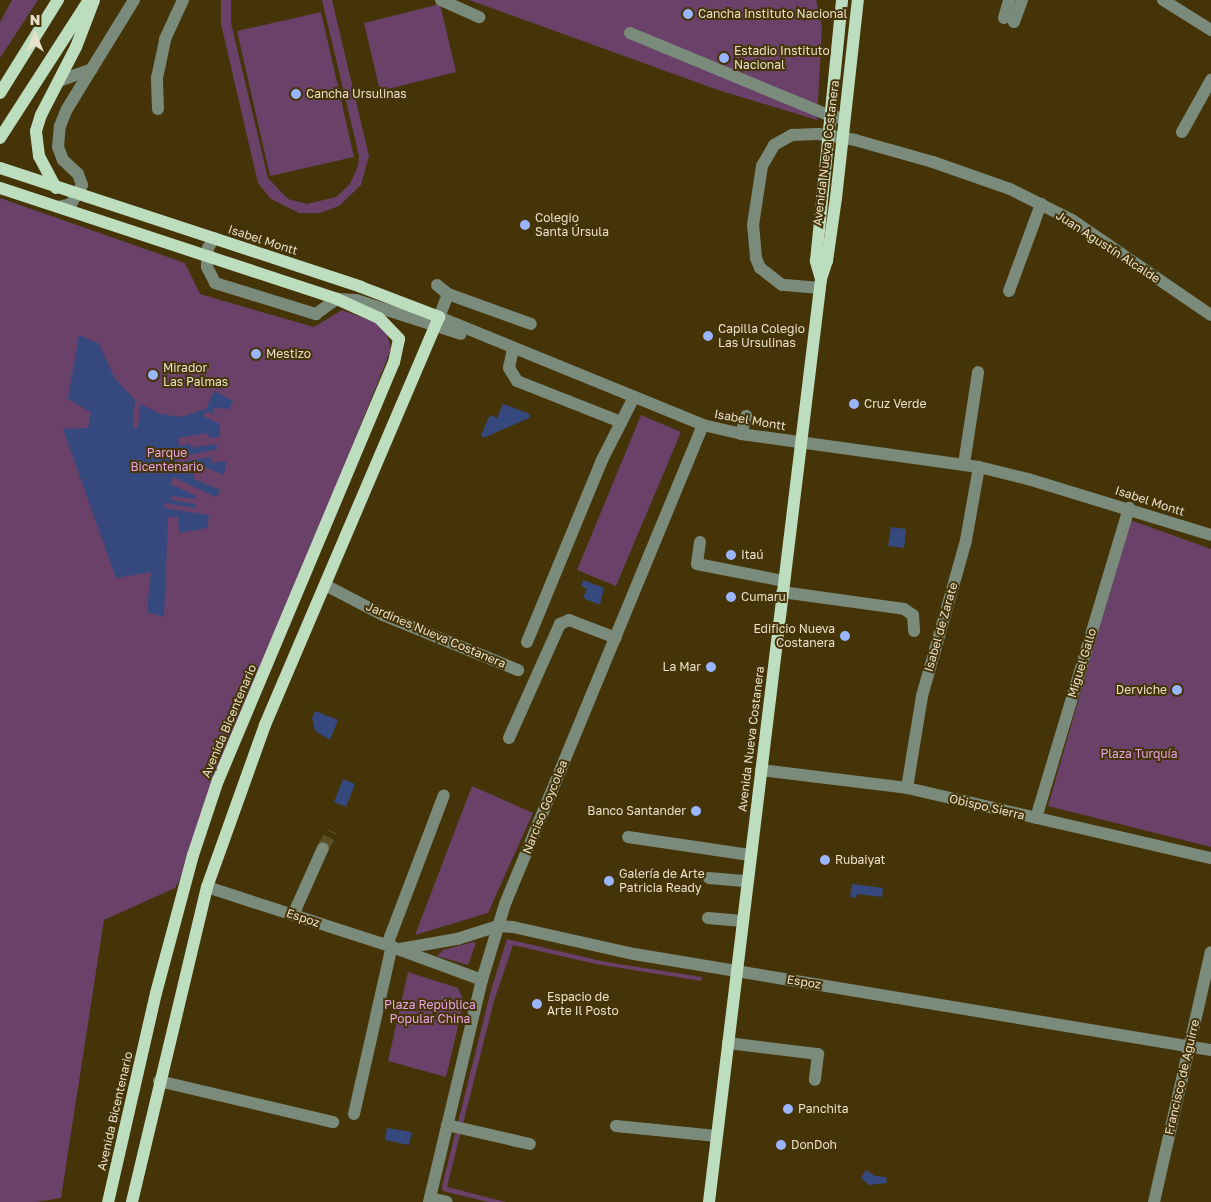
<!DOCTYPE html>
<meta charset="utf-8">
<style>
body{margin:0}
#map{position:relative;width:1211px;height:1202px;overflow:hidden;background:#443408;font-family:"Golos Text",sans-serif}
div>[style]{position:absolute}
[style*='--x']{left:calc(var(--x)*1px);top:calc(var(--y)*1px);width:calc(var(--w)*1px);rotate:calc(var(--a)*1deg)}
.green>*{inset:0;background:#694169}
.water>*{inset:0;background:#35497e}
.minor-tunnel>*{height:12px;margin-top:-6px;transform-origin:0;background:repeating-linear-gradient(90deg,#5d4e25 0 12px,transparent 0 18px)}
.minor>*{height:12px;margin:-6px;padding:0 6px;transform-origin:6px;border-radius:6px;background:#7a8a7b}
.major>*{height:12px;margin:-6px;padding:0 6px;transform-origin:6px;border-radius:6px;background:#bdddbf}
.dots>*{width:14px;height:14px;translate:-50% -50%;box-sizing:border-box;border:2px solid #443408;border-radius:50%}
span{translate:-50% -50%;white-space:nowrap;text-align:center;line-height:1.15;-webkit-text-stroke:4px #443408;paint-order:stroke}
.poi-label{font-size:12px;color:#eae1cb}
.left{translate:0 -50%;text-align:left}
.right{translate:-100% -50%;text-align:right}
.street-label{font-size:12px;color:#eae1cb}
.park-label{font-size:12px;color:#e9a4e9}
.north{position:absolute;left:10px;top:10px;width:50px;height:50px;-webkit-text-stroke:4px #443408;paint-order:stroke;rotate:0deg;font-size:14px;font-weight:700;line-height:20px;text-align:center;color:#eae1cb}
.north::after{content:'';display:block;margin:auto;width:18px;height:22px;background:#eae1cb;clip-path:polygon(50% 0,100% 100%,50% 72%,0 100%)}
</style>
<div id="map">
<div class="green">
<div style="clip-path:polygon(12px 0,38px 0,0 58px,0 22px)"></div>
<div style="clip-path:polygon(221px 0,231px 0,231px 23px,268px 178px,288px 199px,307px 204px,336px 197px,350px 184px,358px 166px,359px 156px,322px 0,332px 0,369px 156px,361px 185px,339px 206px,320px 213px,299px 213px,271px 199px,258px 183px,221px 24px)"></div>
<div style="clip-path:polygon(469px 0,816px 0,822px 26px,817px 120px,718px 90px)"></div>
<div style="clip-path:polygon(440px 4px,456px 72px,380px 91px,364px 23px)"></div>
<div style="clip-path:polygon(321px 12px,354px 157px,270px 176px,237px 31px)"></div>
<div style="clip-path:polygon(0 198px,185px 263px,200px 294px,314px 327px,342px 310px,377px 323px,387px 334px,391px 349px,179px 881px,175px 888px,104px 920px,61px 1198px,36px 1202px,0 1202px)"></div>
<div style="clip-path:polygon(641px 415px,681px 432px,616px 586px,577px 570px)"></div>
<div style="clip-path:polygon(1130px 520px,1211px 549px,1211px 847px,1048px 806px)"></div>
<div style="clip-path:polygon(472px 786px,533px 813px,488px 913px,415px 935px)"></div>
<div style="clip-path:polygon(507px 939px,606px 962px,702px 977px,701px 981px,596px 964px,513px 945px,494px 1001px,447px 1187px,506px 1202px,488px 1202px,443px 1191px,442px 1186px,491px 990px)"></div>
<div style="clip-path:polygon(473px 942px,476px 943px,468px 965px,437px 956px,443px 950px)"></div>
<div style="clip-path:polygon(408px 972px,458px 988px,464px 1001px,446px 1077px,388px 1061px)"></div>
</div>
<div class="water">
<div style="clip-path:polygon(79px 335px,99px 344px,115px 379px,135px 400px,133px 428px,138px 428px,140px 404px,161px 414px,181px 417px,206px 409px,214px 391px,233px 401px,229px 409px,214px 408px,214px 413px,222px 417px,206px 411px,203px 416px,220px 424px,219px 437px,209px 438px,208px 433px,178px 438px,179px 446px,190px 444px,191px 448px,216px 444px,217px 449px,176px 458px,177px 463px,211px 457px,212px 463px,226px 461px,224px 475px,205px 467px,204px 470px,194px 467px,194px 479px,220px 490px,216px 497px,173px 477px,170px 484px,196px 496px,196px 499px,171px 496px,171px 500px,195px 504px,195px 508px,165px 503px,164px 508px,209px 515px,207px 528px,179px 533px,178px 517px,168px 517px,164px 617px,147px 612px,151px 572px,116px 578px,63px 429px,88px 428px,91px 412px,68px 399px)"></div>
<div style="clip-path:polygon(503px 404px,530px 414px,529px 418px,483px 438px,481px 435px,490px 415px,497px 418px)"></div>
<div style="clip-path:polygon(891px 527px,906px 529px,904px 548px,888px 546px)"></div>
<div style="clip-path:polygon(583px 580px,604px 588px,600px 605px,583px 598px,587px 589px,581px 586px)"></div>
<div style="clip-path:polygon(315px 711px,338px 720px,330px 740px,315px 731px,312px 718px)"></div>
<div style="clip-path:polygon(343px 779px,355px 784px,346px 807px,334px 802px)"></div>
<div style="clip-path:polygon(852px 884px,883px 888px,882px 897px,857px 894px,856px 898px,850px 897px)"></div>
<div style="clip-path:polygon(387px 1128px,412px 1132px,409px 1145px,385px 1140px)"></div>
<div style="clip-path:polygon(866px 1170px,875px 1176px,886px 1177px,887px 1183px,869px 1185px,861px 1178px)"></div>
</div>
<div class="minor-tunnel">
<div style="--x:323;--y:848;--w:19;--a:-62"></div>
</div>
<div class="minor">
<div style="--x:441;--y:0;--w:42;--a:24.1"></div>
<div style="--x:1163;--y:0;--w:57;--a:32"></div>
<div style="--x:1004;--y:18;--w:19;--a:-74"></div>
<div style="--x:1014;--y:22;--w:23;--a:-70"></div>
<div style="--x:630;--y:33;--w:217;--a:22.5"></div>
<div style="--x:830;--y:116;--w:13;--a:9"></div>
<div style="--x:59;--y:81;--w:35;--a:-20"></div>
<div style="--x:158;--y:109;--w:31;--a:-92"></div>
<div style="--x:157;--y:78;--w:40;--a:-78"></div>
<div style="--x:165;--y:39;--w:43;--a:-65.2"></div>
<div style="--x:1182;--y:132;--w:60;--a:-60.9"></div>
<div style="--x:58;--y:207;--w:13;--a:-13"></div>
<div style="--x:71;--y:204;--w:22;--a:-60"></div>
<div style="--x:82;--y:185;--w:12;--a:-110"></div>
<div style="--x:78;--y:174;--w:21;--a:-137"></div>
<div style="--x:63;--y:160;--w:14;--a:-111"></div>
<div style="--x:58;--y:147;--w:21;--a:-85"></div>
<div style="--x:60;--y:126;--w:18;--a:-68"></div>
<div style="--x:67;--y:109;--w:128;--a:-58.4"></div>
<div style="--x:214;--y:238;--w:12;--a:121"></div>
<div style="--x:208;--y:248;--w:19;--a:93"></div>
<div style="--x:207;--y:267;--w:18;--a:63"></div>
<div style="--x:215;--y:283;--w:106;--a:17.1"></div>
<div style="--x:316;--y:314;--w:26;--a:-36"></div>
<div style="--x:337;--y:299;--w:19;--a:3"></div>
<div style="--x:356;--y:300;--w:110;--a:17.9"></div>
<div style="--x:437;--y:285;--w:14;--a:39"></div>
<div style="--x:448;--y:294;--w:25;--a:111"></div>
<div style="--x:439;--y:317;--w:285;--a:22.2"></div>
<div style="--x:703;--y:425;--w:39;--a:13"></div>
<div style="--x:741;--y:434;--w:240;--a:7.9"></div>
<div style="--x:979;--y:467;--w:50;--a:13.8"></div>
<div style="--x:1028;--y:479;--w:191;--a:17"></div>
<div style="--x:820;--y:288;--w:38;--a:-175"></div>
<div style="--x:782;--y:285;--w:28;--a:-142"></div>
<div style="--x:760;--y:268;--w:11;--a:-112"></div>
<div style="--x:756;--y:258;--w:33;--a:-95"></div>
<div style="--x:753;--y:225;--w:60;--a:-81.3"></div>
<div style="--x:762;--y:166;--w:24;--a:-60"></div>
<div style="--x:774;--y:145;--w:21;--a:-29"></div>
<div style="--x:792;--y:135;--w:26;--a:-2"></div>
<div style="--x:818;--y:134;--w:37;--a:9"></div>
<div style="--x:855;--y:140;--w:81;--a:15.8"></div>
<div style="--x:933;--y:162;--w:82;--a:19.3"></div>
<div style="--x:1010;--y:189;--w:69;--a:26.6"></div>
<div style="--x:1072;--y:220;--w:168;--a:34.4"></div>
<div style="--x:1009;--y:291;--w:93;--a:-69.8"></div>
<div style="--x:448;--y:294;--w:88;--a:19.9"></div>
<div style="--x:513;--y:349;--w:19;--a:102"></div>
<div style="--x:509;--y:368;--w:15;--a:58"></div>
<div style="--x:517;--y:381;--w:112;--a:21.5"></div>
<div style="--x:741;--y:434;--w:19;--a:-74"></div>
<div style="--x:964;--y:464;--w:93;--a:-81.3"></div>
<div style="--x:700;--y:542;--w:22;--a:98"></div>
<div style="--x:697;--y:564;--w:89;--a:11.1"></div>
<div style="--x:327;--y:586;--w:63;--a:27.4"></div>
<div style="--x:383;--y:615;--w:146;--a:22.2"></div>
<div style="--x:782;--y:592;--w:123;--a:7.9"></div>
<div style="--x:904;--y:609;--w:11;--a:34"></div>
<div style="--x:913;--y:615;--w:16;--a:86"></div>
<div style="--x:527;--y:642;--w:197;--a:-67.6"></div>
<div style="--x:602;--y:460;--w:71;--a:-63.1"></div>
<div style="--x:509;--y:738;--w:125;--a:-65.9"></div>
<div style="--x:560;--y:624;--w:10;--a:-24"></div>
<div style="--x:569;--y:620;--w:50;--a:21"></div>
<div style="--x:761;--y:770;--w:147;--a:7"></div>
<div style="--x:907;--y:788;--w:312;--a:13"></div>
<div style="--x:907;--y:788;--w:93;--a:-80.7"></div>
<div style="--x:922;--y:696;--w:162;--a:-74.2"></div>
<div style="--x:966;--y:540;--w:74;--a:-79.9"></div>
<div style="--x:1036;--y:818;--w:324;--a:-73.3"></div>
<div style="--x:628;--y:837;--w:123;--a:8.4"></div>
<div style="--x:709;--y:878;--w:38;--a:5"></div>
<div style="--x:207;--y:887;--w:189;--a:17.9"></div>
<div style="--x:387;--y:945;--w:101;--a:20.2"></div>
<div style="--x:293;--y:915;--w:73;--a:-65.9"></div>
<div style="--x:708;--y:918;--w:34;--a:5"></div>
<div style="--x:387;--y:945;--w:160;--a:-69.2"></div>
<div style="--x:400;--y:949;--w:58;--a:-10"></div>
<div style="--x:457;--y:939;--w:43;--a:-17.6"></div>
<div style="--x:498;--y:926;--w:15;--a:4"></div>
<div style="--x:513;--y:927;--w:124;--a:12.6"></div>
<div style="--x:634;--y:954;--w:585;--a:9.45"></div>
<div style="--x:728;--y:1043;--w:91;--a:7"></div>
<div style="--x:818;--y:1054;--w:26;--a:97"></div>
<div style="--x:159;--y:1081;--w:179;--a:13.3"></div>
<div style="--x:354;--y:1114;--w:172;--a:-77.3"></div>
<div style="--x:447;--y:1125;--w:85;--a:12.9"></div>
<div style="--x:616;--y:1126;--w:101;--a:5.7"></div>
<div style="--x:430;--y:1198;--w:17;--a:13"></div>
<div style="--x:429;--y:1202;--w:228;--a:-76.6"></div>
<div style="--x:482;--y:980;--w:79;--a:-73.2"></div>
<div style="--x:505;--y:904;--w:518;--a:-67.54"></div>
<div style="--x:1154;--y:1202;--w:256;--a:-77.2"></div>
</div>
<div class="major">
<div style="--x:0;--y:93;--w:110;--a:-58.1"></div>
<div style="--x:0;--y:138;--w:161;--a:-57.2"></div>
<div style="--x:0;--y:168;--w:380;--a:18.2"></div>
<div style="--x:361;--y:287;--w:84;--a:21"></div>
<div style="--x:439;--y:317;--w:444;--a:113.1"></div>
<div style="--x:265;--y:725;--w:172;--a:109.7"></div>
<div style="--x:207;--y:887;--w:324;--a:103.4"></div>
<div style="--x:0;--y:188;--w:355;--a:18.2"></div>
<div style="--x:337;--y:299;--w:46;--a:24.3"></div>
<div style="--x:379;--y:318;--w:29;--a:46"></div>
<div style="--x:399;--y:339;--w:24;--a:102"></div>
<div style="--x:394;--y:362;--w:454;--a:112.8"></div>
<div style="--x:218;--y:780;--w:79;--a:108.4"></div>
<div style="--x:193;--y:855;--w:143;--a:105"></div>
<div style="--x:156;--y:993;--w:214;--a:102.9"></div>
<div style="--x:56;--y:188;--w:36;--a:-118"></div>
<div style="--x:39;--y:156;--w:25;--a:-97"></div>
<div style="--x:36;--y:131;--w:17;--a:-73"></div>
<div style="--x:41;--y:115;--w:76;--a:-62.8"></div>
<div style="--x:76;--y:47;--w:50;--a:-69"></div>
<div style="--x:821;--y:279;--w:19;--a:-106"></div>
<div style="--x:816;--y:261;--w:262;--a:-84.3"></div>
<div style="--x:709;--y:1202;--w:930;--a:-83.08"></div>
<div style="--x:821;--y:279;--w:19;--a:-72"></div>
<div style="--x:827;--y:261;--w:64;--a:-81.9"></div>
<div style="--x:836;--y:198;--w:199;--a:-83.7"></div>
</div>
<div class="dots">
<div style="left:688px;top:14px;background:#98b5fd"></div>
<div style="left:724px;top:58px;background:#98b5fd"></div>
<div style="left:296px;top:94px;background:#98b5fd"></div>
<div style="left:525px;top:225px;background:#98b5fd"></div>
<div style="left:708px;top:336px;background:#98b5fd"></div>
<div style="left:256px;top:354px;background:#98b5fd"></div>
<div style="left:153px;top:375px;background:#98b5fd"></div>
<div style="left:854px;top:404px;background:#98b5fd"></div>
<div style="left:731px;top:555px;background:#98b5fd"></div>
<div style="left:731px;top:597px;background:#98b5fd"></div>
<div style="left:845px;top:636px;background:#98b5fd"></div>
<div style="left:711px;top:667px;background:#98b5fd"></div>
<div style="left:1177px;top:690px;background:#98b5fd"></div>
<div style="left:696px;top:811px;background:#98b5fd"></div>
<div style="left:825px;top:860px;background:#98b5fd"></div>
<div style="left:609px;top:881px;background:#98b5fd"></div>
<div style="left:537px;top:1004px;background:#98b5fd"></div>
<div style="left:788px;top:1109px;background:#98b5fd"></div>
<div style="left:781px;top:1145px;background:#98b5fd"></div>
</div>
<div class="poi-label">
<span class="left" style="left:698px;top:14px">Cancha Instituto Nacional</span>
<span class="left" style="left:734px;top:58px">Estadio Instituto<br>Nacional</span>
<span class="left" style="left:306px;top:94px">Cancha Ursulinas</span>
<span class="left" style="left:535px;top:225px">Colegio<br>Santa Úrsula</span>
<span class="left" style="left:718px;top:336px">Capilla Colegio<br>Las Ursulinas</span>
<span class="left" style="left:266px;top:354px">Mestizo</span>
<span class="left" style="left:163px;top:375px">Mirador<br>Las Palmas</span>
<span class="left" style="left:864px;top:404px">Cruz Verde</span>
<span class="left" style="left:741px;top:555px">Itaú</span>
<span class="left" style="left:741px;top:597px">Cumaru</span>
<span class="right" style="left:835px;top:636px">Edificio Nueva<br>Costanera</span>
<span class="right" style="left:701px;top:667px">La Mar</span>
<span class="right" style="left:1167px;top:690px">Derviche</span>
<span class="right" style="left:686px;top:811px">Banco Santander</span>
<span class="left" style="left:835px;top:860px">Rubaiyat</span>
<span class="left" style="left:619px;top:881px">Galería de Arte<br>Patricia Ready</span>
<span class="left" style="left:547px;top:1004px">Espacio de<br>Arte Il Posto</span>
<span class="left" style="left:798px;top:1109px">Panchita</span>
<span class="left" style="left:791px;top:1145px">DonDoh</span>
</div>
<div class="street-label">
<span style="left:826px;top:153px;rotate:-83deg">Avenida Nueva Costanera</span>
<span style="left:263px;top:240px;rotate:18deg">Isabel Montt</span>
<span style="left:1108px;top:247px;rotate:33deg">Juan Agustín Alcalde</span>
<span style="left:750px;top:420px;rotate:10deg">Isabel Montt</span>
<span style="left:1150px;top:501px;rotate:18deg">Isabel Montt</span>
<span style="left:941px;top:627px;rotate:-74deg">Isabel de Zarate</span>
<span style="left:436px;top:635px;rotate:23deg">Jardines Nueva Costanera</span>
<span style="left:1082px;top:663px;rotate:-73deg">Miguel Gallo</span>
<span style="left:229px;top:721px;rotate:-67deg">Avenida Bicentenario</span>
<span style="left:751px;top:739px;rotate:-83deg">Avenida Nueva Costanera</span>
<span style="left:545px;top:807px;rotate:-68deg">Narciso Goycolea</span>
<span style="left:987px;top:807px;rotate:13deg">Obispo Sierra</span>
<span style="left:303px;top:918px;rotate:18deg">Espoz</span>
<span style="left:804px;top:982px;rotate:9deg">Espoz</span>
<span style="left:1182px;top:1077px;rotate:-77deg">Francisco de Aguirre</span>
<span style="left:115px;top:1111px;rotate:-77deg">Avenida Bicentenario</span>
</div>
<div class="park-label">
<span style="left:167px;top:460px">Parque<br>Bicentenario</span>
<span style="left:1139px;top:754px">Plaza Turquía</span>
<span style="left:430px;top:1012px">Plaza República<br>Popular China</span>
</div>
<div class="north">N</div>
</div>
